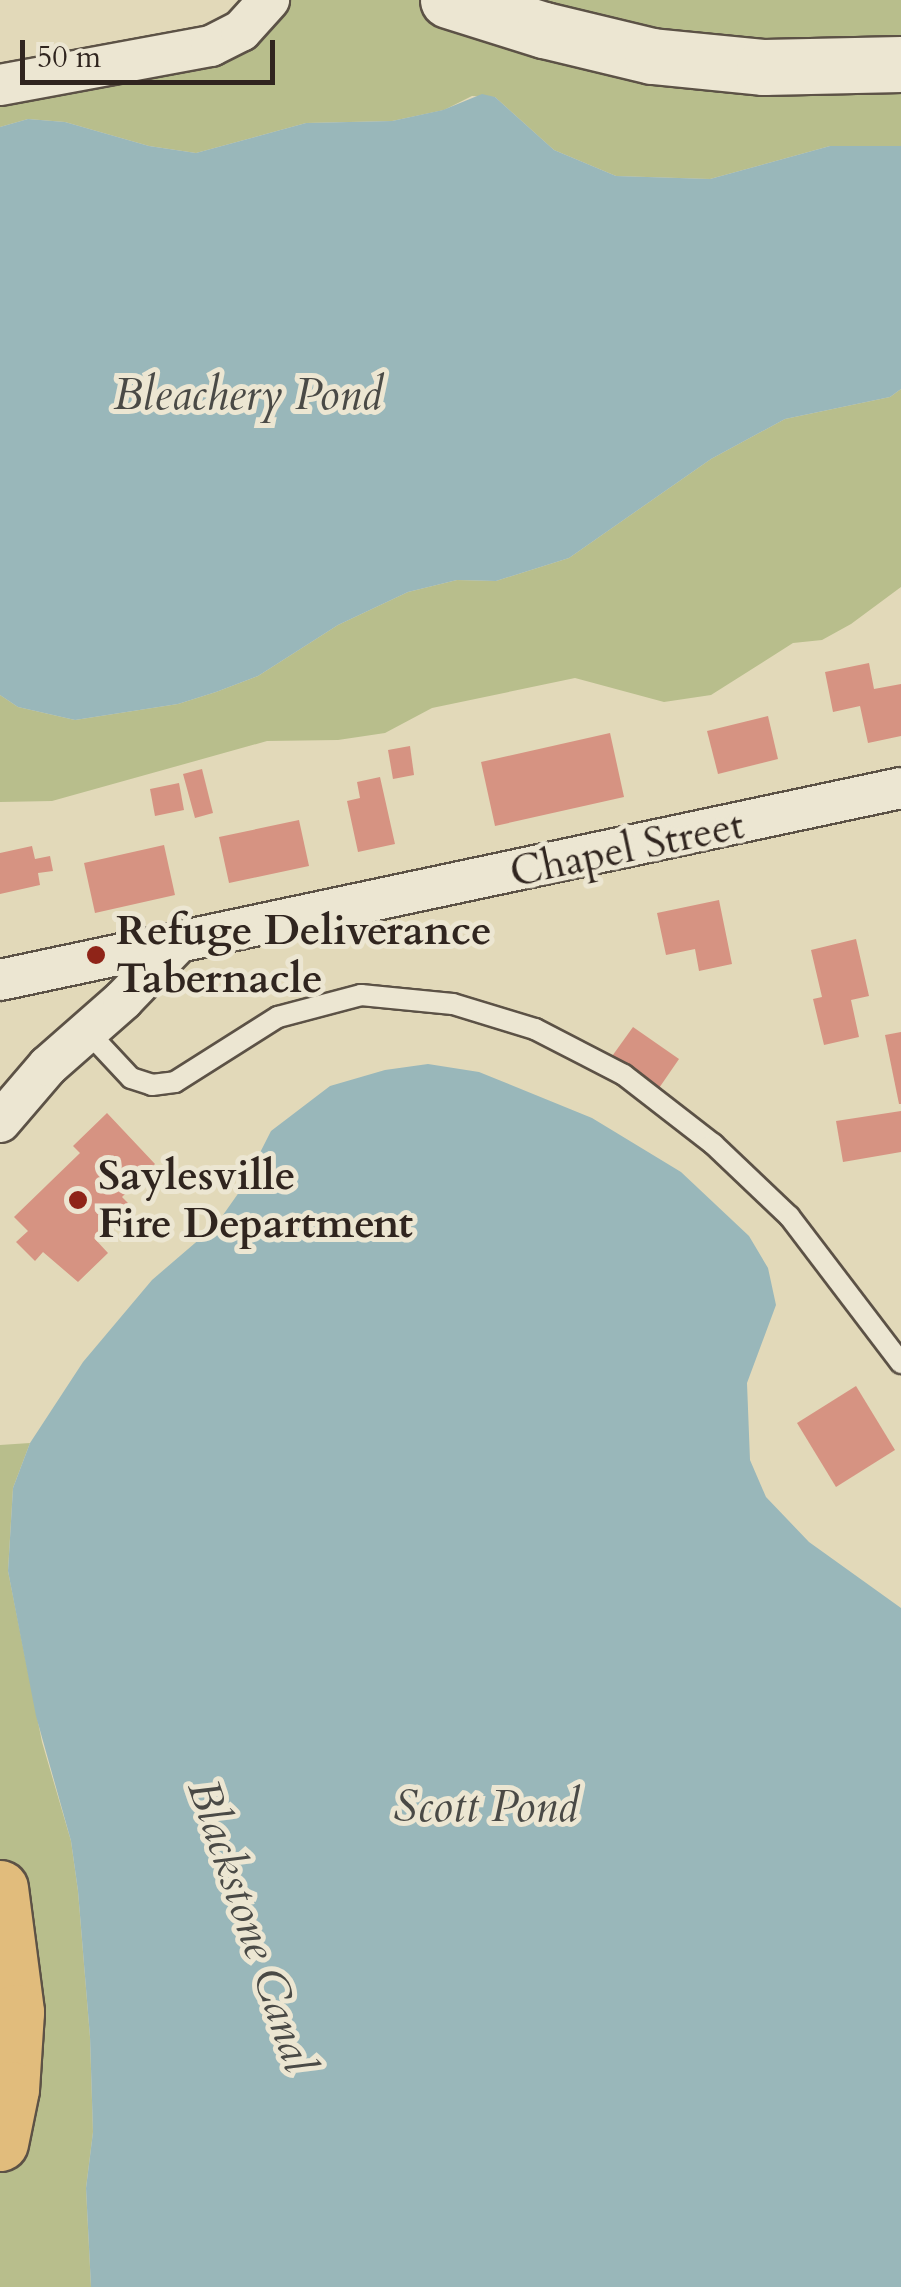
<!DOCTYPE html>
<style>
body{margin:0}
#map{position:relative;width:901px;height:2287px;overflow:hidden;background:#e2d9b9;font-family:Cardo,serif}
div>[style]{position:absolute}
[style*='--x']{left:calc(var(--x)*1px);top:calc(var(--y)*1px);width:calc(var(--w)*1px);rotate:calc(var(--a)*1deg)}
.green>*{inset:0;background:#b8be8c}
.water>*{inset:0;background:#99b7ba}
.building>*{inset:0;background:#d69382}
.roads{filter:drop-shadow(2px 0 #5c5246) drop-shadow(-2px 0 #5c5246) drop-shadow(0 2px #5c5246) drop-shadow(0 -2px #5c5246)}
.lane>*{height:20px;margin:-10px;padding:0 10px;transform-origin:10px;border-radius:10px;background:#ece6d2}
.street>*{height:40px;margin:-20px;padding:0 20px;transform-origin:20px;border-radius:20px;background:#ece6d2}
.secondary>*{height:55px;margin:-27.5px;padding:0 27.5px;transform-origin:27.5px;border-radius:27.5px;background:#ece6d2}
.primary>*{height:55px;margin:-27.5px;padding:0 27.5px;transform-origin:27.5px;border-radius:27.5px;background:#e1bc7c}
.dots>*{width:28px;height:28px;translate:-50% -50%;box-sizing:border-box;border:5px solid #ece6d2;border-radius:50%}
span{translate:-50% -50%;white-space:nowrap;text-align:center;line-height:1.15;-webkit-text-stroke:10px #ece6d2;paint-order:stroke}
.street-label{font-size:42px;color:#30251f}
.poi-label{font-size:42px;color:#30251f;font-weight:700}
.left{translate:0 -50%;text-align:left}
.water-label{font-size:45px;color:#4a4a46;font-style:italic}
.scale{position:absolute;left:20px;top:40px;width:255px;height:45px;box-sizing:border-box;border:5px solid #30251f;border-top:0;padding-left:12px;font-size:30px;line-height:35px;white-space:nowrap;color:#30251f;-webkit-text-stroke:8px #ece6d2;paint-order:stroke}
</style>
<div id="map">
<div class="green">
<div style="clip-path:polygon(269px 0,901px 0,901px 146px,830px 146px,710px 179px,616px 176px,554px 150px,495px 97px,472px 96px,444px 110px,392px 121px,306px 123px,196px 153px,149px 146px,65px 122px,28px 119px,0 127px,0 81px,219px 43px)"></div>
<div style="clip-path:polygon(901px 389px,901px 587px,851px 624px,822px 640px,793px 643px,711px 695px,664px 702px,575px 678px,432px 708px,385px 733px,338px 740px,267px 741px,52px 801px,0 802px,0 695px,18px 707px,75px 720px,178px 704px,216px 692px,258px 676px,338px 625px,408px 592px,457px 580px,496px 581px,569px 558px,711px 459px,785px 419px,890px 397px)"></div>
<div style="clip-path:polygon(30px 1443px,13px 1488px,8px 1571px,42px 1742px,71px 1841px,78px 1891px,90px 2037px,93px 2132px,86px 2188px,91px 2287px,0 2287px,0 1445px)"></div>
</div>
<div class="water">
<div style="clip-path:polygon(482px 94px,495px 97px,554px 150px,616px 176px,710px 179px,830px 146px,901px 146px,901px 389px,890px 397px,785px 419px,711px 459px,569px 558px,496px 581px,457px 580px,408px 592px,338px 625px,258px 676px,216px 692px,178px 704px,75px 720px,18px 707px,0 695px,0 127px,28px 119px,65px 122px,149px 146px,196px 153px,306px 123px,392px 121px,443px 110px)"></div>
<div style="clip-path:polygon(428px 1064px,479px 1072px,592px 1118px,681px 1172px,749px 1236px,768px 1268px,776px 1305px,747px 1383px,750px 1460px,766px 1497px,809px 1542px,901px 1608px,901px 2287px,91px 2287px,86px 2188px,93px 2132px,90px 2037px,78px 1891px,71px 1841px,36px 1716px,8px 1571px,13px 1488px,30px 1443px,83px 1362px,152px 1280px,216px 1225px,242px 1188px,271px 1131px,330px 1086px,385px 1070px)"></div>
</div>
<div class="building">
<div style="clip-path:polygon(869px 663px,874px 689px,901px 684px,901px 736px,868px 743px,860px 706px,833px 712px,825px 672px)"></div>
<div style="clip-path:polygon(768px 716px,778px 759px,718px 774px,707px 731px)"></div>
<div style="clip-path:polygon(610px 733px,624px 797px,495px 826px,481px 762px)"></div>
<div style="clip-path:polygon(410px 746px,414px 775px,393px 779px,388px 750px)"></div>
<div style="clip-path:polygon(202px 769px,213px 813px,195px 818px,183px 774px)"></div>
<div style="clip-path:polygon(380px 777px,395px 844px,358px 852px,347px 801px,360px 798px,357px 782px)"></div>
<div style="clip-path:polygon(179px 783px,184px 810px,155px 816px,150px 789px)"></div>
<div style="clip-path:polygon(299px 820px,309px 866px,229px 883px,219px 837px)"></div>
<div style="clip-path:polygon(164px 845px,175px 895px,95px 913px,84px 863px)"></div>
<div style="clip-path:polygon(32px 846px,35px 859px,50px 856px,53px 871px,38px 873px,40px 885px,0 894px,0 853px)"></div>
<div style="clip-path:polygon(719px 900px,732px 964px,699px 971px,695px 949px,666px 955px,657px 913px)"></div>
<div style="clip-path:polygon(856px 939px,869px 996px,851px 1000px,859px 1037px,824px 1045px,813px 999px,822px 997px,811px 950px)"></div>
<div style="clip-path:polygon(633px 1027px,679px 1059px,657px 1091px,610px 1059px)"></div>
<div style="clip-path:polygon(901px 1032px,901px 1104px,899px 1104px,885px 1035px)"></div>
<div style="clip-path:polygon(901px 1111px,901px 1152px,843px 1162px,836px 1121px)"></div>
<div style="clip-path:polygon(107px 1113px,155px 1164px,122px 1197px,129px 1204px,94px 1238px,108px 1253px,78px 1282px,43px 1252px,35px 1261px,16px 1242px,28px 1231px,14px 1217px,80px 1153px,73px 1146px)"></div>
<div style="clip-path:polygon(856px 1386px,895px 1450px,836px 1487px,797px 1423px)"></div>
</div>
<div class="roads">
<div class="lane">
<div style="--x:87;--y:1031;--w:64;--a:46.9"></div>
<div style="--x:131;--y:1078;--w:22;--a:18"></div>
<div style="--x:152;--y:1085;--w:23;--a:-7"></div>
<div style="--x:175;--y:1082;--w:122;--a:-32.3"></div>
<div style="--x:278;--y:1017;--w:86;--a:-14.8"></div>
<div style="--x:361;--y:995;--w:92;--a:5.6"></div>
<div style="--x:453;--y:1004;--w:86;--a:17"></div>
<div style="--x:535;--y:1029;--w:100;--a:27.3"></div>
<div style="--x:624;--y:1075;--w:113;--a:37.8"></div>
<div style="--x:713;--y:1144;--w:105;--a:43.5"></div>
<div style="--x:789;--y:1216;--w:185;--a:52.7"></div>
</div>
<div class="street">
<div style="--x:0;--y:85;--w:215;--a:-10.5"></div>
<div style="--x:211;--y:46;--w:34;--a:-27"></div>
<div style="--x:241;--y:31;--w:42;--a:-47.9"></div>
<div style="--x:0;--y:980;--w:921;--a:-12.03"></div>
<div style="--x:0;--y:1122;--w:74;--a:-49.4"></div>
<div style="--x:48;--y:1066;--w:100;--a:-41.3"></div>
<div style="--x:123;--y:1000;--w:76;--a:-46.1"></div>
</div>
<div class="secondary">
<div style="--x:448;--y:0;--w:101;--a:17.4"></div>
<div style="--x:544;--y:30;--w:111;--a:13.5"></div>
<div style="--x:652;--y:56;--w:113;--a:5.6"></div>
<div style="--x:764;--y:67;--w:137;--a:-1.3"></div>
</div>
<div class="primary">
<div style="--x:0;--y:1888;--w:125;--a:82.6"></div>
<div style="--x:16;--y:2012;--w:77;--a:93.7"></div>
<div style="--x:11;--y:2089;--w:55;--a:101.5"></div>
</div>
</div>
<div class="dots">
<div style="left:96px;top:955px;background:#8f2418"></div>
<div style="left:78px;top:1200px;background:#8f2418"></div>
</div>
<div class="street-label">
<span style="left:627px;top:849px;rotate:-12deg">Chapel Street</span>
</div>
<div class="poi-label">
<span class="left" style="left:116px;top:955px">Refuge Deliverance<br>Tabernacle</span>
<span class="left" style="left:98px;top:1200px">Saylesville<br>Fire Department</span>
</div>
<div class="water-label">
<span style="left:248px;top:395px">Bleachery Pond</span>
<span style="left:486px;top:1807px">Scott Pond</span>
<span style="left:251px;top:1926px;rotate:71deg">Blackstone Canal</span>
</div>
<div class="scale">50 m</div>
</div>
